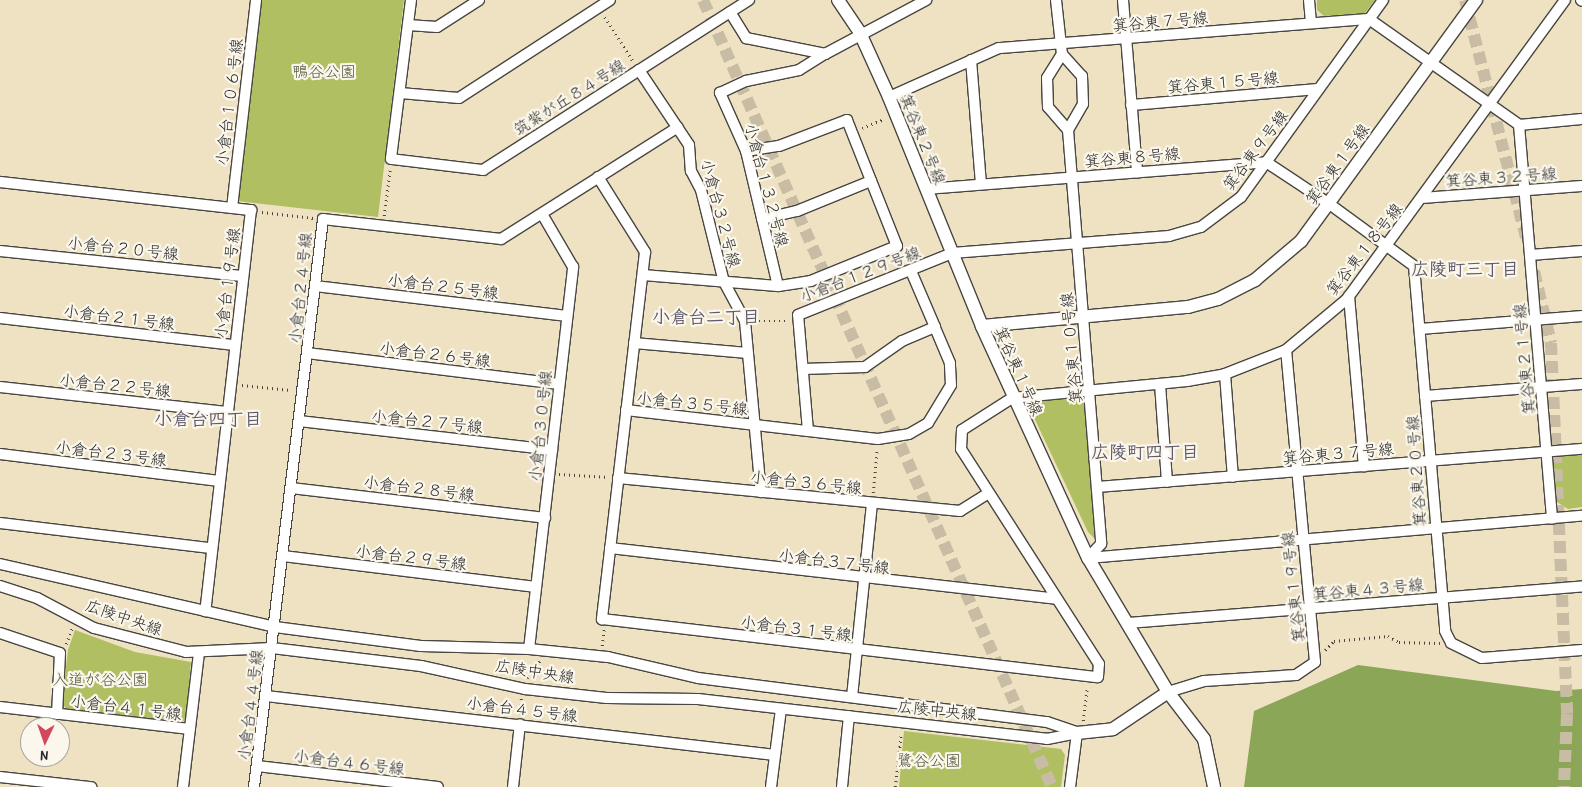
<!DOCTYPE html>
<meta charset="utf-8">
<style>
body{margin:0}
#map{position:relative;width:1582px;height:787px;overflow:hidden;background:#efe2c2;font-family:"Patrick Hand","Klee One",sans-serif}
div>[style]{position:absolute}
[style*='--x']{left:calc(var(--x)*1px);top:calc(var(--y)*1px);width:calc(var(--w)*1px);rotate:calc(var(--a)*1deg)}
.green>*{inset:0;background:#b0bf61}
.forest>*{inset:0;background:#8ca657}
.tertiary-tunnel>*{height:12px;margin-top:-6px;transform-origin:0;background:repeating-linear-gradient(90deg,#c8bda4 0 12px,transparent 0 18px)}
.path>*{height:2.5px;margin-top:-1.25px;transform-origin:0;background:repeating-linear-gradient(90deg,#484642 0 1px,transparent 0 5px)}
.roads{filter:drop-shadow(1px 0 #484642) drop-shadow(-1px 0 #484642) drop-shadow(0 1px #484642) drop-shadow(0 -1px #484642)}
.minor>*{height:10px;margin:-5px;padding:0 5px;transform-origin:5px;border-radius:5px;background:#fff}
.tertiary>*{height:12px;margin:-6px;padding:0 6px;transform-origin:6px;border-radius:6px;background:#fff}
span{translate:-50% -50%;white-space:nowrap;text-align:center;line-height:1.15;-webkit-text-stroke:4.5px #fbf7ec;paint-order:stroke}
.street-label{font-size:16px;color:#2b2b2b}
.park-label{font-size:16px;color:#53573b}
.neighbourhood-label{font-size:18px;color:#605a6b;font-weight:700}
.north{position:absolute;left:20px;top:717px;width:50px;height:50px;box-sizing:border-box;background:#fbf7ec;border:1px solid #a8a59f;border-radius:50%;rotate:183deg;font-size:14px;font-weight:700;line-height:20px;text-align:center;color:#2b2b2b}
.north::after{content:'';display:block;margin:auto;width:18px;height:22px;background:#d1495b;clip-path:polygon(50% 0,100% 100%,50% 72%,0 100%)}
</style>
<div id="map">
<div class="green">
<div style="clip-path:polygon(260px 0,404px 0,378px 217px,237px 201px)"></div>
<div style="clip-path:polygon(1317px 0,1375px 0,1365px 13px,1324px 16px,1317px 10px)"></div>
<div style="clip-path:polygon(1080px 396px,1086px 402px,1096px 540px,1088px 532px,1030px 409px,1035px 400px)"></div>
<div style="clip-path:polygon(1582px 452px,1582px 507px,1568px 509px,1557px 502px,1552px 460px,1559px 454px)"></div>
<div style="clip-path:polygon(75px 630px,135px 652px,191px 662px,186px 719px,180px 724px,68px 711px,62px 703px,68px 650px)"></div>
<div style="clip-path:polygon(904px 731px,1061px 749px,1065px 755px,1061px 787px,899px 787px)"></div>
</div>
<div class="forest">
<div style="clip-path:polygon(1358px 665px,1556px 691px,1582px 689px,1582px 787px,1244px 787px,1254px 711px)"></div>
</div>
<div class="tertiary-tunnel">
<div style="--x:703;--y:0;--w:861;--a:66.08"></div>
<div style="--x:1465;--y:0;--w:245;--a:75.6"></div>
<div style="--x:1534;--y:271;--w:74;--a:76.7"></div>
<div style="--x:1551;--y:343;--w:371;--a:87.5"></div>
<div style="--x:1567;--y:714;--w:73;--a:92.4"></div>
</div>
<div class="path">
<div style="--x:605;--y:17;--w:52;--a:57.5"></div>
<div style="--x:862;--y:128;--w:24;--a:-22"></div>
<div style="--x:262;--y:212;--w:52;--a:6.6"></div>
<div style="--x:384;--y:216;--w:47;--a:-82.7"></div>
<div style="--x:754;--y:321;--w:35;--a:0"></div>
<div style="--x:242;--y:385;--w:49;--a:5.8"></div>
<div style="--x:559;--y:474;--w:50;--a:3.4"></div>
<div style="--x:873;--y:493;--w:44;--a:-84.8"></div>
<div style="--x:66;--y:644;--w:17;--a:-69"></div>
<div style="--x:602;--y:646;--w:17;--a:-83"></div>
<div style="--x:1325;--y:650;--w:13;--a:-45"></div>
<div style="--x:1334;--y:641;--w:54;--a:-5.3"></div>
<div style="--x:1388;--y:636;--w:13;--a:29"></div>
<div style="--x:1399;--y:642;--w:41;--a:1.4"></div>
<div style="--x:527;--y:678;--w:21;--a:-53"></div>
<div style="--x:521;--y:715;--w:17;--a:-90"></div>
<div style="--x:1083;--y:721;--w:34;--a:-83"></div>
<div style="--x:895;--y:787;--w:53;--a:-83.5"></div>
</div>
<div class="roads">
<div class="minor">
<div style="--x:411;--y:0;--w:160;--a:97.2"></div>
<div style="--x:391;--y:159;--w:93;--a:6.8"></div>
<div style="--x:483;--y:170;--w:316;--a:-32.6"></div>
<div style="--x:1056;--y:0;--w:54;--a:83.7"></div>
<div style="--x:1062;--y:54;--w:30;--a:48"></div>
<div style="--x:1082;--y:76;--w:28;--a:88"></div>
<div style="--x:1083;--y:104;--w:30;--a:120"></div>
<div style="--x:1068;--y:130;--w:415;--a:85.4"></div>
<div style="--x:1101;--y:544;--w:19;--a:133"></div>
<div style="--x:1123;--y:0;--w:173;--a:85.3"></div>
<div style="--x:1309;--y:0;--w:22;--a:85"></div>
<div style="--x:1581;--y:0;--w:1;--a:45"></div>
<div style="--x:730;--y:12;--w:31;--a:58"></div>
<div style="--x:746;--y:38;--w:81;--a:11.4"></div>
<div style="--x:825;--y:54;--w:115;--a:-28.1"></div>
<div style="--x:408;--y:25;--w:29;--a:4"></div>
<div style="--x:437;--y:27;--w:50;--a:-32.7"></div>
<div style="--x:1062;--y:54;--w:28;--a:122"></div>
<div style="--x:1047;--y:78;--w:29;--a:88"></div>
<div style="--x:1048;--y:107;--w:30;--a:49"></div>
<div style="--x:971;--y:60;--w:124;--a:85.4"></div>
<div style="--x:639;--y:70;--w:90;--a:56.3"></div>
<div style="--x:689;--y:145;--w:26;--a:86"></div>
<div style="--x:691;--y:171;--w:21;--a:62"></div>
<div style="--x:701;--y:190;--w:95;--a:76"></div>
<div style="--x:724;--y:282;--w:44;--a:61.7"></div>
<div style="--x:745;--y:321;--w:172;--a:84.7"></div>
<div style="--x:400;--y:93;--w:59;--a:4.8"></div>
<div style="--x:459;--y:98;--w:180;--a:-33"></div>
<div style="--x:889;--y:97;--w:120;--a:-24"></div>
<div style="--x:999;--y:48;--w:371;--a:-4.5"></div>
<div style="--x:1369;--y:19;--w:184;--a:35.2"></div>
<div style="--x:1519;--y:125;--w:395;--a:85.2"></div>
<div style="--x:1131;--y:105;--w:188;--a:-4.9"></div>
<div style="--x:1519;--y:125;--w:63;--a:-5.4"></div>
<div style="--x:746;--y:151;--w:33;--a:-9"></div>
<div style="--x:779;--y:146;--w:73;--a:-20.9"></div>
<div style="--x:847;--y:120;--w:136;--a:68.4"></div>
<div style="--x:897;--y:246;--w:93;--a:157.9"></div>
<div style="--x:811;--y:281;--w:33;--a:171"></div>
<div style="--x:598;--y:177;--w:89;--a:57.9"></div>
<div style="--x:645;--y:252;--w:370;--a:96.7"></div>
<div style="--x:602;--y:619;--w:499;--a:6.7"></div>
<div style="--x:1098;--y:677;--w:13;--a:-86"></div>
<div style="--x:1099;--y:664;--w:255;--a:-122.7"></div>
<div style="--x:961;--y:449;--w:19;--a:-87"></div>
<div style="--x:962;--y:430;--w:59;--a:-32.6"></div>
<div style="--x:1012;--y:398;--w:176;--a:-5.5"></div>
<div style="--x:1187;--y:381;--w:39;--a:-10"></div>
<div style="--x:1225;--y:374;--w:66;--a:-21.5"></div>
<div style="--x:1286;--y:350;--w:80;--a:-39.9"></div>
<div style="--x:1347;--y:299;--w:370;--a:-53.9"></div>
<div style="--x:0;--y:182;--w:253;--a:6.4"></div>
<div style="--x:251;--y:210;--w:404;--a:96.5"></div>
<div style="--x:926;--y:189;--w:341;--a:-4.5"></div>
<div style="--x:1266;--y:162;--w:74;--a:33.5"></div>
<div style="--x:1328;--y:203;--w:107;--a:36.2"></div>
<div style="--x:1414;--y:266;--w:366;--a:85.1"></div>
<div style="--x:1445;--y:631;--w:13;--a:63"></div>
<div style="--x:1451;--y:643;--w:34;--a:26"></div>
<div style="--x:1482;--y:658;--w:100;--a:-4.6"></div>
<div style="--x:1422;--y:198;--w:160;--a:-4.3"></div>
<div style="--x:232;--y:208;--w:209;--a:-83.4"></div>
<div style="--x:762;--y:219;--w:36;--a:-13"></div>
<div style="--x:797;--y:211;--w:80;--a:-22.1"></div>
<div style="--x:0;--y:251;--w:243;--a:5.9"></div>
<div style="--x:1530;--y:255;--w:52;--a:-4.4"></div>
<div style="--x:643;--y:275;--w:135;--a:4.7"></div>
<div style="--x:778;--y:286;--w:139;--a:-103.3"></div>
<div style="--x:746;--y:151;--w:64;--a:-114.1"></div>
<div style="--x:720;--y:93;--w:29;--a:-25"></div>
<div style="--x:746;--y:81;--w:54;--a:-11.7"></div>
<div style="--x:799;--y:70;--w:31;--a:-32"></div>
<div style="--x:315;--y:286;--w:254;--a:6.8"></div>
<div style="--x:1349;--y:296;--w:171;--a:85"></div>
<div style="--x:0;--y:318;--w:236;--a:6.6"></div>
<div style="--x:1420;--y:329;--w:163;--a:-4.6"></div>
<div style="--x:634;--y:343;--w:114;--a:5"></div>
<div style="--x:307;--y:353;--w:254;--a:7"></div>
<div style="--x:803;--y:369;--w:62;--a:-1.8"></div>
<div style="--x:865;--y:367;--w:45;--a:-35.1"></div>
<div style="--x:902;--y:341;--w:36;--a:-23"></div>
<div style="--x:935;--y:327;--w:61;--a:-113.2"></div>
<div style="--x:1225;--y:374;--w:103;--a:85.6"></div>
<div style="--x:1160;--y:384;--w:98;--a:85.9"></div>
<div style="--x:0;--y:387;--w:228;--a:6.3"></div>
<div style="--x:1425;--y:396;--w:157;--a:-4.4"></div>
<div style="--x:626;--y:410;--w:183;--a:6.6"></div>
<div style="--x:808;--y:431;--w:116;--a:-94.9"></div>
<div style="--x:798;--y:315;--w:166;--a:-21.9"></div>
<div style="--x:952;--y:253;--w:218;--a:-4.5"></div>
<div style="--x:1169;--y:236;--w:33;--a:-16"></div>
<div style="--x:1201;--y:227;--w:50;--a:-36.9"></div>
<div style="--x:1241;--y:197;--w:243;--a:-54.2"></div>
<div style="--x:299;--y:421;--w:255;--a:6.5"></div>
<div style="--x:808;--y:431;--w:70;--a:6.5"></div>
<div style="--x:878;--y:439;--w:31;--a:-9"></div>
<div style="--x:909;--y:434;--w:22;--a:-30"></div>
<div style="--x:928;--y:423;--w:44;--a:-58.8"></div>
<div style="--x:951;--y:385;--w:22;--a:-93"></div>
<div style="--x:950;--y:363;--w:39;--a:-113"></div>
<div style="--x:0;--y:454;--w:221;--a:7"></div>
<div style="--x:618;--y:478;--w:344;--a:5.5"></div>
<div style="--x:960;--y:511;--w:32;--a:-32"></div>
<div style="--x:1097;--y:487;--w:486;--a:-4.5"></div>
<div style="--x:291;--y:488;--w:256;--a:6.7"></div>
<div style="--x:0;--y:523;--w:212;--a:6.8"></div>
<div style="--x:610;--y:548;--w:449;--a:6.5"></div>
<div style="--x:283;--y:556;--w:255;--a:7"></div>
<div style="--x:1088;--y:558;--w:496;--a:-4.9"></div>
<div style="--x:0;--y:564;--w:282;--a:12.9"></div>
<div style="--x:275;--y:627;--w:147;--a:7.4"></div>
<div style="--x:421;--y:646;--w:108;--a:1.6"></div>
<div style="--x:529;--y:649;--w:79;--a:5.8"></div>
<div style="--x:608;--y:657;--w:92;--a:13.1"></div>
<div style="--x:698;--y:678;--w:352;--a:7.2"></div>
<div style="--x:1047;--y:722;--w:31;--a:19"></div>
<div style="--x:0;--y:586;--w:39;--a:18"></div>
<div style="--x:37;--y:598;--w:64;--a:27.8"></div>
<div style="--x:94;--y:628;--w:95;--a:14.6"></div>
<div style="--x:186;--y:652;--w:86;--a:-2.7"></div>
<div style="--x:272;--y:648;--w:150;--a:6.9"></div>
<div style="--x:421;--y:666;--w:107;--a:12.5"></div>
<div style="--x:525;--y:689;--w:82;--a:6.3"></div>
<div style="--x:607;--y:698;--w:91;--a:0.6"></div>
<div style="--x:698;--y:699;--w:351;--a:6.5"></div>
<div style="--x:1047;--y:739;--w:31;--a:-11"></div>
<div style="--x:1127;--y:623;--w:457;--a:-4.6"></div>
<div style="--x:0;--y:633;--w:63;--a:18.4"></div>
<div style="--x:60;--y:653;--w:61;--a:92.8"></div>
<div style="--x:529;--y:649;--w:385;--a:-83.4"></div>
<div style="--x:573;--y:267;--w:61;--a:-120.3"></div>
<div style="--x:1168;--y:692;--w:38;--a:-17"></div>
<div style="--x:1204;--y:681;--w:92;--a:-3.7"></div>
<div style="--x:1296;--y:675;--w:23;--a:-34"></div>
<div style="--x:1315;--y:662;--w:313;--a:-95.3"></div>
<div style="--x:266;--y:696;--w:512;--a:6.61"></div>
<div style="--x:852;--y:697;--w:193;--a:-84.1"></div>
<div style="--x:0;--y:707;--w:191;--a:6.6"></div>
<div style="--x:257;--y:766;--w:182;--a:6.6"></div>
<div style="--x:0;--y:777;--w:92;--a:6.3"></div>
<div style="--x:183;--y:787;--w:135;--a:-83.2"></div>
<div style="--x:254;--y:787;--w:572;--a:-83.07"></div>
<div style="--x:323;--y:219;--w:179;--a:6.4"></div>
<div style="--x:501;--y:239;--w:209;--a:-32.3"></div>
<div style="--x:513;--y:787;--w:63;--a:-83.7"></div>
<div style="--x:771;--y:787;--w:79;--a:-82.7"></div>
<div style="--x:842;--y:787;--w:71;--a:-84.4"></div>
<div style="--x:1070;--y:787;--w:54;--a:-82.6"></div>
</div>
<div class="tertiary">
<div style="--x:838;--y:0;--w:40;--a:56"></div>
<div style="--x:860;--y:33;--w:70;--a:65.6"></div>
<div style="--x:889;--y:97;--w:247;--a:67.9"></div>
<div style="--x:1077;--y:733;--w:36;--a:-6"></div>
<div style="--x:1113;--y:729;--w:66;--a:-33.9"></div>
<div style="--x:1214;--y:787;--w:49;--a:-101.8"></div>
<div style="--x:1204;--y:739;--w:59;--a:-127.5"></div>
<div style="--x:1168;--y:692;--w:156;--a:-120.8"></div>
<div style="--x:1088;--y:558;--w:255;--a:-114.6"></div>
<div style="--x:982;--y:326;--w:207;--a:-5.3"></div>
<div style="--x:1188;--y:307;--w:31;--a:-15"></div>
<div style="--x:1218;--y:299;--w:42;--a:-27.2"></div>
<div style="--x:1255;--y:280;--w:60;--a:-40.3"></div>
<div style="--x:1301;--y:241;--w:298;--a:-54"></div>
</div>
</div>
<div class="street-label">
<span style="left:1160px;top:21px;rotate:-5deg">箕谷東７号線</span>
<span style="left:1223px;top:82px;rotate:-5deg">箕谷東１５号線</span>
<span style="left:569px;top:97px;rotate:-32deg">筑紫が丘８４号線</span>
<span style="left:229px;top:102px;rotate:-83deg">小倉台１０６号線</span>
<span style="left:923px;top:139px;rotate:68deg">箕谷東２号線</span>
<span style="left:1255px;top:150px;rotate:-53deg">箕谷東９号線</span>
<span style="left:1132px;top:157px;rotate:-5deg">箕谷東８号線</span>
<span style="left:1337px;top:164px;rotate:-54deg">箕谷東１号線</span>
<span style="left:1501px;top:177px;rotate:-4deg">箕谷東３２号線</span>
<span style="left:767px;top:185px;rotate:75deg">小倉台１３２号線</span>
<span style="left:721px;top:213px;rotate:75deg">小倉台３２号線</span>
<span style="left:123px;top:248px;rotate:6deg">小倉台２０号線</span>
<span style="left:1364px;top:249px;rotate:-52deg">箕谷東１８号線</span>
<span style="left:860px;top:274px;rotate:-21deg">小倉台１２９号線</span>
<span style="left:227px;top:283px;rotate:-83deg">小倉台１９号線</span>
<span style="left:443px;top:286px;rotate:7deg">小倉台２５号線</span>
<span style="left:300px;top:288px;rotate:-84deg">小倉台２４号線</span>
<span style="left:119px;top:317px;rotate:7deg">小倉台２１号線</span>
<span style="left:1071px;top:348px;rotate:-95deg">箕谷東１０号線</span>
<span style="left:435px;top:354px;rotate:7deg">小倉台２６号線</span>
<span style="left:1524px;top:359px;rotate:-95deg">箕谷東２１号線</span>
<span style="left:1019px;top:371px;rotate:66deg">箕谷東１号線</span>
<span style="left:115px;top:385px;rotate:6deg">小倉台２２号線</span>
<span style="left:692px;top:403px;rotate:6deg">小倉台３５号線</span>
<span style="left:427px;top:421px;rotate:6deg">小倉台２７号線</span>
<span style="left:540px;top:426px;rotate:-84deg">小倉台３０号線</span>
<span style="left:111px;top:453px;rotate:7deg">小倉台２３号線</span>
<span style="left:1338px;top:453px;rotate:-5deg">箕谷東３７号線</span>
<span style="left:1416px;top:471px;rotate:-94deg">箕谷東２０号線</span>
<span style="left:806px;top:482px;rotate:6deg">小倉台３６号線</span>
<span style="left:419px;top:488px;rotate:7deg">小倉台２８号線</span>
<span style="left:411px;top:557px;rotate:7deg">小倉台２９号線</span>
<span style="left:834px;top:561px;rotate:7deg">小倉台３７号線</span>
<span style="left:1293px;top:587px;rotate:-96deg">箕谷東１９号線</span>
<span style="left:1368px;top:589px;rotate:-5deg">箕谷東４３号線</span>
<span style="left:124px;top:617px;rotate:19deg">広陵中央線</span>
<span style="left:796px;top:628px;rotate:7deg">小倉台３１号線</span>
<span style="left:535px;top:671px;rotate:9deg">広陵中央線</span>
<span style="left:250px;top:705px;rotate:-83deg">小倉台４４号線</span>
<span style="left:126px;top:707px;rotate:7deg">小倉台４１号線</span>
<span style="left:522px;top:709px;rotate:7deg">小倉台４５号線</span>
<span style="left:937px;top:710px;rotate:6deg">広陵中央線</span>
<span style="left:349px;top:762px;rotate:7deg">小倉台４６号線</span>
</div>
<div class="park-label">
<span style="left:324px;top:71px">鴨谷公園</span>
<span style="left:100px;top:679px">入道が谷公園</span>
<span style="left:929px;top:760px">鷺谷公園</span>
</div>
<div class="neighbourhood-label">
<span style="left:1465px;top:269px">広陵町三丁目</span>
<span style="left:706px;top:317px">小倉台二丁目</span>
<span style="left:208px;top:419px">小倉台四丁目</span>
<span style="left:1145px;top:452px">広陵町四丁目</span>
</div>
<div class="north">N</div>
</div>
